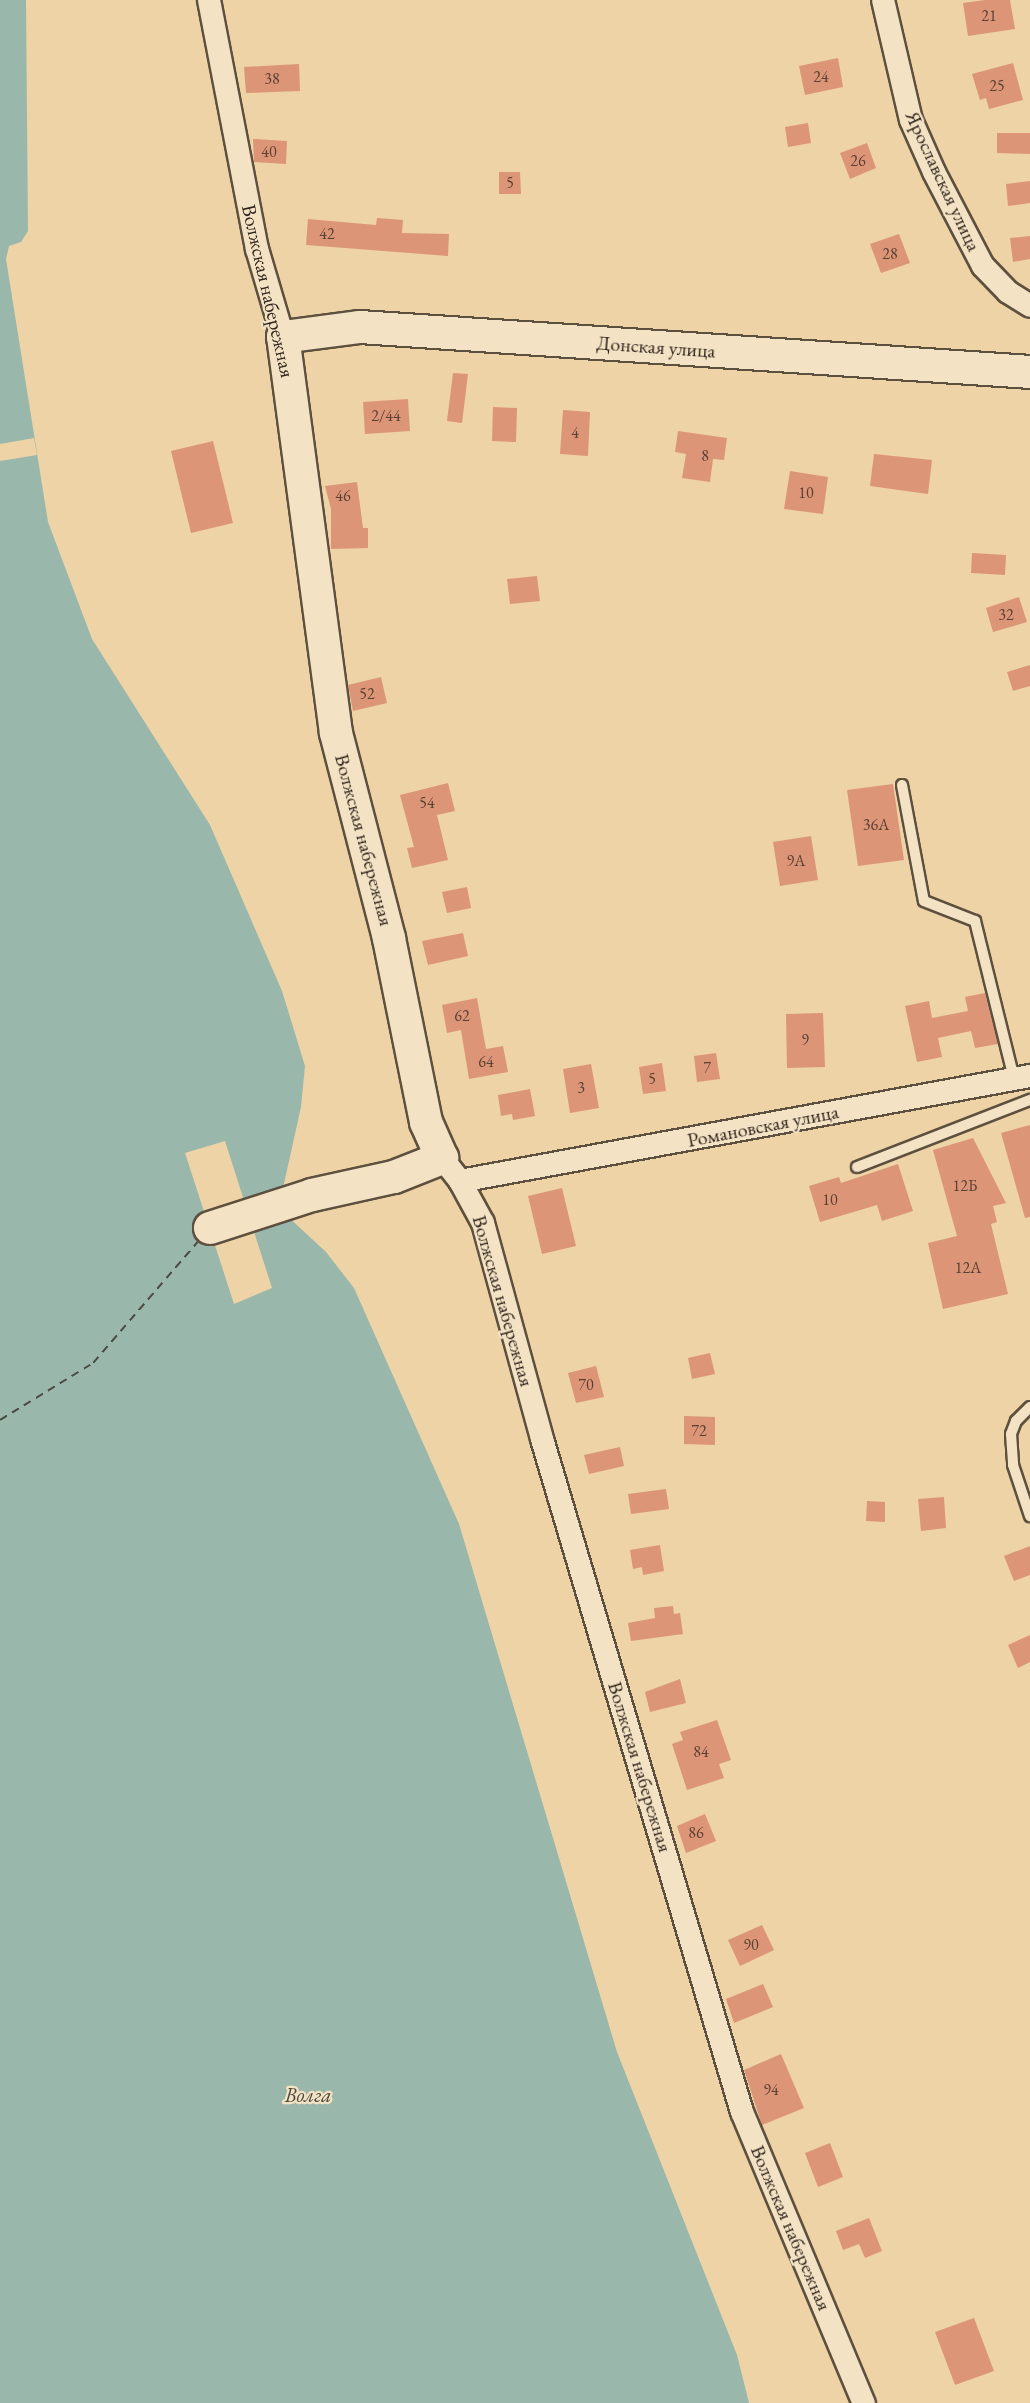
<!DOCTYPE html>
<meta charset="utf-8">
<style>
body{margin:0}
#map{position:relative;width:1030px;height:2403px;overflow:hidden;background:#edd3a5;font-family:"EB Garamond",serif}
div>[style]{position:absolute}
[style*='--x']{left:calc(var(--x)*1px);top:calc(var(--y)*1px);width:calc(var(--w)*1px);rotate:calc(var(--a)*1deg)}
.water>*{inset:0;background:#9ab7ac}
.pier>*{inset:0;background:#edd3a5}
.ferry>*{height:1.5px;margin-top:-0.75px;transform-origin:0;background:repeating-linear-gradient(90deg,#4a4940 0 8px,transparent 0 14px)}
.building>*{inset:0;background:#dd9577}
.roads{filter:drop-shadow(2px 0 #5e503e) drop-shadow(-2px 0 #5e503e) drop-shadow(0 2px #5e503e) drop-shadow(0 -2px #5e503e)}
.lane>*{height:10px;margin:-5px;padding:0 5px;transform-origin:5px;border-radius:5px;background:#f3e2c4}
.street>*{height:22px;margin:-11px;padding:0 11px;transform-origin:11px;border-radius:11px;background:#f3e2c4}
.secondary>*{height:32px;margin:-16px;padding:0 16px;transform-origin:16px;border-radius:16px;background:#f3e2c4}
span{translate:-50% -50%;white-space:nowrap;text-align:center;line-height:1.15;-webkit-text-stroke:4.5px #f3e2c4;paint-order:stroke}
.number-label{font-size:16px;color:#5a4033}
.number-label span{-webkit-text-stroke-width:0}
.street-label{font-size:20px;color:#2f241c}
.water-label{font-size:21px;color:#4a4940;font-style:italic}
</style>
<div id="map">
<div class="water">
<div style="clip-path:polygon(0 0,26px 0,28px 231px,21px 242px,9px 246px,6px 259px,48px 522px,92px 639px,210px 825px,282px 991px,305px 1066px,301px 1107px,281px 1197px,285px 1214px,326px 1252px,354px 1288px,459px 1524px,617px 2052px,737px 2355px,749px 2403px,0 2403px)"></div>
</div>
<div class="pier">
<div style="clip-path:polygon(34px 438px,37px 455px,0 461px,0 444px)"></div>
<div style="clip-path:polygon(225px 1141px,272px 1288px,234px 1304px,185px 1153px)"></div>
</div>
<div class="ferry">
<div style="--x:0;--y:1420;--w:109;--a:-31.5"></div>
<div style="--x:93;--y:1363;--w:162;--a:-49.2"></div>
</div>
<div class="building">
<div style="clip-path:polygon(985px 0,1010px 0,1015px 29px,968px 36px,963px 3px)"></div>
<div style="clip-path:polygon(838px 58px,843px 87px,805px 95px,799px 66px)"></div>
<div style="clip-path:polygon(1013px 63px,1023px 100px,989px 109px,986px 98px,980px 100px,972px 74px)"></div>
<div style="clip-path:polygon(299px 64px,300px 91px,246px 93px,244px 67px)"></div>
<div style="clip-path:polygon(808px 123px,811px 143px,788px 147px,785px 127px)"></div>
<div style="clip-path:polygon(997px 133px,1030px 133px,1030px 154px,997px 153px)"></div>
<div style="clip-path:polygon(253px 139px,287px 141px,286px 164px,254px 162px)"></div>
<div style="clip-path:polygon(867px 143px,876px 168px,850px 179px,840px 153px)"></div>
<div style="clip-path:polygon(499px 172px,520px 172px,521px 194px,499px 194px)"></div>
<div style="clip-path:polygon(1030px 181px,1030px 203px,1008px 206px,1006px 184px)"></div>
<div style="clip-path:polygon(377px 218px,403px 220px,402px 233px,449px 234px,448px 256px,306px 245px,308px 219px,376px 225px)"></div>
<div style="clip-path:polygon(899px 234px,910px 263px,881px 273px,870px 244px)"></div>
<div style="clip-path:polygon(1030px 236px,1030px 259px,1013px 262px,1010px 238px)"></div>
<div style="clip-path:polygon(453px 373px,468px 374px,462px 423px,447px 421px)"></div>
<div style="clip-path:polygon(408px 399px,410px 431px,365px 434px,363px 402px)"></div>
<div style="clip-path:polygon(493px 407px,517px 408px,516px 442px,492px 441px)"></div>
<div style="clip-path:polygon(563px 410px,590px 412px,588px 456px,560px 454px)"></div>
<div style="clip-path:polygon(678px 431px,727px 438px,724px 460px,713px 459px,710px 482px,682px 478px,686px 454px,675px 452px)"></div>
<div style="clip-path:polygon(213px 441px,233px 523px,191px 533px,171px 451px)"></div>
<div style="clip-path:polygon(874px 454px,932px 460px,928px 494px,870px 486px)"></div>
<div style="clip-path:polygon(790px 471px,828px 477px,823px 514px,784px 509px)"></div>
<div style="clip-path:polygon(357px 482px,363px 528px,368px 528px,368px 548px,331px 549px,331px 509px,325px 486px)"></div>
<div style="clip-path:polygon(972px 553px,1006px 555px,1005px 575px,971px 573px)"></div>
<div style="clip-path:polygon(537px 576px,540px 601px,510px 604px,507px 579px)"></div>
<div style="clip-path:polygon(1019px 597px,1027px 622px,993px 632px,986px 608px)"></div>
<div style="clip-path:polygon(1030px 665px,1030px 686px,1013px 691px,1007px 672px)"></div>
<div style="clip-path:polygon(381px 677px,387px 703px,353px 711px,348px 685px)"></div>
<div style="clip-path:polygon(448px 783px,455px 811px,437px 815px,448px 860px,412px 868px,407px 848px,414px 847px,400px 795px)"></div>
<div style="clip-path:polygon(893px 784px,904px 860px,858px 866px,847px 790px)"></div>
<div style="clip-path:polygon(811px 836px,818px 880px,780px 886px,773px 842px)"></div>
<div style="clip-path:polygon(467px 887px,471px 908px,447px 913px,442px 892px)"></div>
<div style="clip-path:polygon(463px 933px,468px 956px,428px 965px,422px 941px)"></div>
<div style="clip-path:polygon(985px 993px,998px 1044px,975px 1048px,971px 1031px,938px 1038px,942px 1057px,917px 1062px,905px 1006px,929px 1001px,932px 1018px,968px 1011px,965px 997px)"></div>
<div style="clip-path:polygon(477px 998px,486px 1049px,503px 1046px,508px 1072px,469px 1079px,461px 1030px,447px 1033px,442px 1005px)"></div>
<div style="clip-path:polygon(823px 1013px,825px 1067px,787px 1068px,786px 1014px)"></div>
<div style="clip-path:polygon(716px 1053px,720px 1079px,697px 1082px,694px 1056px)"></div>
<div style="clip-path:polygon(662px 1063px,666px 1091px,643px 1094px,639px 1067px)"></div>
<div style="clip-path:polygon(591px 1064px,599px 1108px,570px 1113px,563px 1069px)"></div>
<div style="clip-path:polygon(530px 1089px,535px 1116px,513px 1120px,512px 1114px,501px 1116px,498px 1095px)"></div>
<div style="clip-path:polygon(1030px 1125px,1030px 1217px,1025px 1218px,1001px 1133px)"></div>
<div style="clip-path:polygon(973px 1138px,1006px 1203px,993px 1206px,997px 1222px,991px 1224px,1008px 1294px,943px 1309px,928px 1243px,957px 1236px,933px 1150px)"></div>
<div style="clip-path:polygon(898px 1164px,913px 1211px,882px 1221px,877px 1205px,820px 1222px,809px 1186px,839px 1177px,841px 1183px)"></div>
<div style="clip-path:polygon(562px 1188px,576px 1246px,542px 1254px,528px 1196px)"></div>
<div style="clip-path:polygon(710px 1353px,715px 1374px,692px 1379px,688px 1358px)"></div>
<div style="clip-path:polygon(596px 1366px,604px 1397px,576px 1403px,568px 1373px)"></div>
<div style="clip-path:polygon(684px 1416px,715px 1417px,715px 1445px,684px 1444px)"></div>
<div style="clip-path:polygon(620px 1447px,624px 1466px,589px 1474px,584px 1455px)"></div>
<div style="clip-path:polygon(666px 1489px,669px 1509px,631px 1514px,628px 1494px)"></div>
<div style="clip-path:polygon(944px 1497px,946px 1528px,921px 1531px,918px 1499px)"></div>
<div style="clip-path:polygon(867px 1501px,885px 1502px,885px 1522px,866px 1521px)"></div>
<div style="clip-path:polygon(660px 1545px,664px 1571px,643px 1575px,642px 1567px,633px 1569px,630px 1550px)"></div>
<div style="clip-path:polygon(1030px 1546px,1030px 1575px,1014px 1581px,1004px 1556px)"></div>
<div style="clip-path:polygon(673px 1606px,674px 1614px,680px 1613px,683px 1634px,631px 1641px,628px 1623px,655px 1618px,654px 1608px)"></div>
<div style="clip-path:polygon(1030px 1635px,1030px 1662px,1018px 1668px,1008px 1645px)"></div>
<div style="clip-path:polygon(680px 1679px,686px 1703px,650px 1712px,645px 1692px)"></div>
<div style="clip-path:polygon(717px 1720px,731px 1760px,719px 1764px,724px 1778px,687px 1790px,672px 1744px,683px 1740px,680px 1732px)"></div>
<div style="clip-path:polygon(705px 1814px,716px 1841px,686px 1853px,677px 1826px)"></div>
<div style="clip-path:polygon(762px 1925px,774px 1950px,740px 1966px,728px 1940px)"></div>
<div style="clip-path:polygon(763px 1984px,773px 2007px,734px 2023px,726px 1999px)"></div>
<div style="clip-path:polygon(781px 2054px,804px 2108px,762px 2125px,744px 2070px)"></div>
<div style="clip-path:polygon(830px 2143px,843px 2177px,818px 2187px,805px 2153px)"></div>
<div style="clip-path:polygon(869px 2218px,882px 2251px,865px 2258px,859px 2244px,843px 2250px,836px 2231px)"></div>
<div style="clip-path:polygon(974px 2318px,994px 2371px,955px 2385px,935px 2332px)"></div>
</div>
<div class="roads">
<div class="lane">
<div style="--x:902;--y:785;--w:118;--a:79.3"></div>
<div style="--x:924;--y:901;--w:55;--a:21.4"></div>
<div style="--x:975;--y:921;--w:163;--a:76.1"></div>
<div style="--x:857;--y:1167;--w:186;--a:-21.2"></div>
<div style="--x:1030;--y:1407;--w:20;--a:135"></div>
<div style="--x:1016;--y:1421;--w:14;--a:111"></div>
<div style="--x:1011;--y:1434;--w:31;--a:86"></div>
<div style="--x:1013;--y:1465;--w:54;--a:71.6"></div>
</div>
<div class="street">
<div style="--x:209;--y:0;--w:254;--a:79.1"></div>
<div style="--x:257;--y:249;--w:92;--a:73.5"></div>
<div style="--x:883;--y:0;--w:123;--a:76.9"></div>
<div style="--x:911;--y:120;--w:57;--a:66.1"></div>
<div style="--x:934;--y:172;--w:106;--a:62.5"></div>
<div style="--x:983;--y:266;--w:36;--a:46"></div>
<div style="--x:1008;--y:292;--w:26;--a:32"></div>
<div style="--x:442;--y:1158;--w:29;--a:52"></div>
<div style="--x:460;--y:1181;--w:48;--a:61.3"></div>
<div style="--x:483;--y:1223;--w:224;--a:74.7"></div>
<div style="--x:542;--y:1439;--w:702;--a:73.45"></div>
<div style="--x:742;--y:2112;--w:316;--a:67.3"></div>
<div style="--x:460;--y:1181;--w:580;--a:-10.44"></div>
</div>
<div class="secondary">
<div style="--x:210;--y:1228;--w:107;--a:-17.9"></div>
<div style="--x:312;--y:1195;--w:84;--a:-12.4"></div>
<div style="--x:394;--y:1177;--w:52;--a:-21.6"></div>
<div style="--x:442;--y:1158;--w:39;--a:-114"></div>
<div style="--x:426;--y:1122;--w:188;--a:-101.4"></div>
<div style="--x:389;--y:938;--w:212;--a:-104.5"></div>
<div style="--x:336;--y:733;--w:400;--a:-97.6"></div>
<div style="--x:283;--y:337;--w:78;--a:-7.4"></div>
<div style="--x:360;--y:327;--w:672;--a:3.84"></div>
</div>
</div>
<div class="number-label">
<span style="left:989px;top:16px">21</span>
<span style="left:821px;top:77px">24</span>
<span style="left:272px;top:79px">38</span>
<span style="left:997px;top:86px">25</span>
<span style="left:269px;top:152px">40</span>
<span style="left:858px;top:161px">26</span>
<span style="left:510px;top:183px">5</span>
<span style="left:327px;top:234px">42</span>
<span style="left:890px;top:254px">28</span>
<span style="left:386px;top:416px">2/44</span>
<span style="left:575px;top:433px">4</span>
<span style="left:705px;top:456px">8</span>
<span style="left:806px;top:493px">10</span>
<span style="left:343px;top:496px">46</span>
<span style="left:1006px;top:615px">32</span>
<span style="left:367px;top:694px">52</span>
<span style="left:427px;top:803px">54</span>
<span style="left:876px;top:825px">36А</span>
<span style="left:796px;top:861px">9А</span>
<span style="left:462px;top:1016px">62</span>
<span style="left:805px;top:1040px">9</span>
<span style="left:486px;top:1062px">64</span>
<span style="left:707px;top:1068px">7</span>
<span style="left:652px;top:1079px">5</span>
<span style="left:581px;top:1088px">3</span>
<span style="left:965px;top:1186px">12Б</span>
<span style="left:830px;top:1200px">10</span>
<span style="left:968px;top:1268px">12А</span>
<span style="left:586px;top:1385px">70</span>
<span style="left:699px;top:1431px">72</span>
<span style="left:701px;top:1752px">84</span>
<span style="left:696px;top:1833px">86</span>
<span style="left:751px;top:1945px">90</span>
<span style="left:771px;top:2090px">94</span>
</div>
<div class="street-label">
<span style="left:943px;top:181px;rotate:65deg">Ярославская улица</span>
<span style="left:268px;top:291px;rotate:77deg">Волжская набережная</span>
<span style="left:656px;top:347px;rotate:4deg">Донская улица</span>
<span style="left:364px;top:840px;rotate:75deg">Волжская набережная</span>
<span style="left:763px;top:1126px;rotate:-11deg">Романовская улица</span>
<span style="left:503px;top:1301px;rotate:74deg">Волжская набережная</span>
<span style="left:640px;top:1767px;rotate:73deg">Волжская набережная</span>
<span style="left:791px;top:2228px;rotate:67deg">Волжская набережная</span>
</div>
<div class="water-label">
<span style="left:308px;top:2095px">Волга</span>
</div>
</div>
